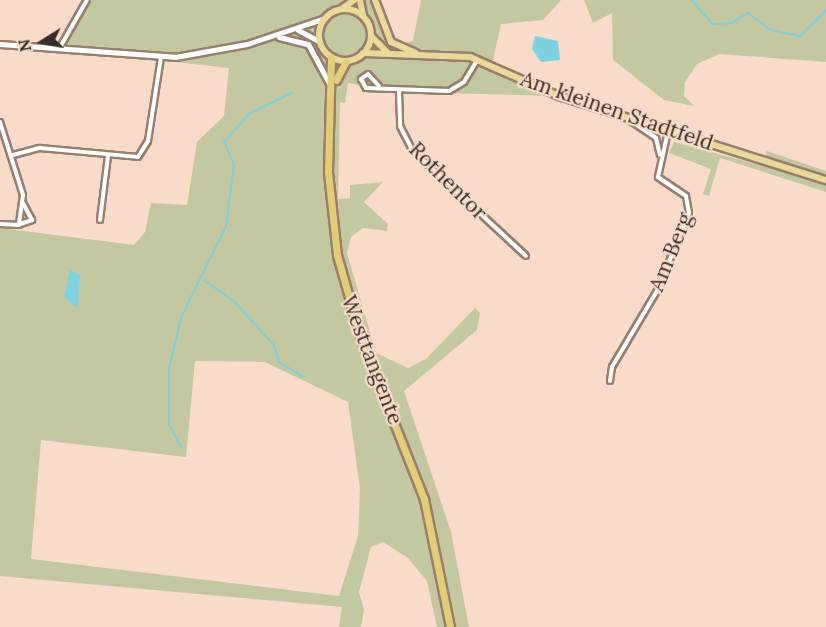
<!DOCTYPE html>
<style>
body{margin:0}
#map{position:relative;width:826px;height:627px;overflow:hidden;background:#f8dbc8;font-family:Lora,serif}
div>[style]{position:absolute}
[style*='--x']{left:calc(var(--x)*1px);top:calc(var(--y)*1px);width:calc(var(--w)*1px);rotate:calc(var(--a)*1deg)}
.green>*{inset:0;background:#c4c8a0}
.water>*{inset:0;background:#7ed1df}
.stream>*{height:1.5px;margin:-0.75px;padding:0 0.75px;transform-origin:0.75px;border-radius:0.75px;background:#7ed1df}
.roads{filter:drop-shadow(2px 0 #987e6d) drop-shadow(-2px 0 #987e6d) drop-shadow(0 2px #987e6d) drop-shadow(0 -2px #987e6d)}
.minor>*{height:4px;margin:-2px;padding:0 2px;transform-origin:2px;border-radius:2px;background:#fff}
.secondary>*{height:5px;margin:-2.5px;padding:0 2.5px;transform-origin:2.5px;border-radius:2.5px;background:#fff}
.primary>*{height:6px;margin:-3px;padding:0 3px;transform-origin:3px;border-radius:3px;background:#e9da98}
.primary>.ring{margin:-3px;padding:0;box-sizing:content-box;background:none;border:6px solid #e9da98;border-radius:50%}
.trunk>*{height:7px;margin:-3.5px;padding:0 3.5px;transform-origin:3.5px;border-radius:3.5px;background:#e2ce76}
span{translate:-50% -50%;white-space:nowrap;text-align:center;line-height:1.15;-webkit-text-stroke:4.5px #f8dbc8;paint-order:stroke}
.street-label{font-size:21px;color:#382d26}
.north{position:absolute;left:12px;top:12px;width:60px;height:60px;-webkit-text-stroke:4px #f8dbc8;paint-order:stroke;rotate:259deg;font-size:16px;font-weight:700;line-height:24px;text-align:center;color:#382d26}
.north::after{content:'';display:block;margin:auto;width:21px;height:27px;background:#382d26;clip-path:polygon(50% 0,100% 100%,50% 72%,0 100%)}
</style>
<div id="map">
<div class="green">
<div style="clip-path:polygon(evenodd,87px 0,375px 0,394px 45px,413px 41px,421px 0,561px 0,543px 20px,501px 24px,492px 65px,559px 96px,399px 92px,348px 83px,345px 103px,340px 102px,338px 199px,350px 198px,350px 185px,383px 182px,364px 202px,388px 224px,387px 231px,363px 228px,351px 237px,347px 253px,376px 353px,408px 368px,426px 359px,475px 308px,480px 313px,477px 330px,404px 391px,451px 532px,469px 627px,453px 627px,432px 517px,362px 331px,338px 237px,343px 283px,424px 499px,450px 627px,437px 627px,427px 581px,408px 558px,383px 542px,371px 547px,359px 592px,364px 610px,361px 627px,339px 627px,342px 607px,0 576px,0 228px,134px 245px,145px 232px,151px 203px,187px 205px,197px 142px,224px 116px,229px 68px,60px 49px,87px 0,195px 361px,265px 362px,348px 402px,360px 489px,358px 536px,339px 596px,31px 559px,41px 440px,186px 457px,195px 361px)"></div>
<div style="clip-path:polygon(584px 0,826px 0,826px 62px,719px 54px,697px 64px,685px 82px,684px 96px,694px 106px,664px 100px,613px 60px,612px 13px,593px 23px)"></div>
<div style="clip-path:polygon(674px 142px,826px 183px,826px 192px,720px 158px,709px 196px,703px 194px,711px 169px,669px 153px)"></div>
<div style="clip-path:polygon(767px 151px,826px 171px,826px 179px,765px 158px)"></div>
</div>
<div class="water">
<div style="clip-path:polygon(535px 36px,558px 41px,560px 60px,541px 62px,532px 49px)"></div>
<div style="clip-path:polygon(70px 270px,80px 275px,78px 309px,64px 297px)"></div>
</div>
<div class="stream">
<div style="--x:692;--y:0;--w:32;--a:49"></div>
<div style="--x:713;--y:24;--w:19;--a:-3"></div>
<div style="--x:732;--y:23;--w:19;--a:-32"></div>
<div style="--x:748;--y:13;--w:29;--a:36"></div>
<div style="--x:771;--y:30;--w:30;--a:12"></div>
<div style="--x:800;--y:36;--w:36;--a:-44"></div>
<div style="--x:204;--y:280;--w:38;--a:35"></div>
<div style="--x:235;--y:302;--w:59;--a:47.7"></div>
<div style="--x:275;--y:346;--w:18;--a:74"></div>
<div style="--x:280;--y:363;--w:28;--a:30"></div>
<div style="--x:182;--y:449;--w:27;--a:-118"></div>
<div style="--x:169;--y:425;--w:56;--a:-90"></div>
<div style="--x:169;--y:369;--w:52;--a:-76.8"></div>
<div style="--x:181;--y:318;--w:102;--a:-63.9"></div>
<div style="--x:226;--y:226;--w:62;--a:-82.5"></div>
<div style="--x:234;--y:165;--w:25;--a:-113"></div>
<div style="--x:224;--y:142;--w:38;--a:-48"></div>
<div style="--x:249;--y:114;--w:48;--a:-26"></div>
</div>
<div class="roads">
<div class="minor">
<div style="--x:59;--y:49;--w:56;--a:-60.3"></div>
<div style="--x:379;--y:86;--w:16;--a:-133"></div>
<div style="--x:368;--y:74;--w:9;--a:144"></div>
<div style="--x:361;--y:79;--w:10;--a:61"></div>
<div style="--x:366;--y:88;--w:83;--a:2.1"></div>
<div style="--x:449;--y:91;--w:17;--a:-31"></div>
<div style="--x:464;--y:82;--w:26;--a:-59"></div>
<div style="--x:399;--y:92;--w:34;--a:88"></div>
<div style="--x:400;--y:126;--w:28;--a:63"></div>
<div style="--x:413;--y:151;--w:154;--a:42.9"></div>
<div style="--x:628;--y:119;--w:34;--a:34"></div>
<div style="--x:656;--y:138;--w:17;--a:77"></div>
<div style="--x:0;--y:122;--w:77;--a:72.5"></div>
<div style="--x:23;--y:195;--w:30;--a:98"></div>
<div style="--x:19;--y:225;--w:19;--a:-177"></div>
<div style="--x:13;--y:155;--w:28;--a:-15"></div>
<div style="--x:40;--y:148;--w:98;--a:5.2"></div>
<div style="--x:138;--y:157;--w:19;--a:-58"></div>
<div style="--x:148;--y:141;--w:85;--a:-81.2"></div>
<div style="--x:100;--y:220;--w:64;--a:-82.9"></div>
<div style="--x:20;--y:224;--w:13;--a:-18"></div>
<div style="--x:32;--y:220;--w:19;--a:-118"></div>
<div style="--x:610;--y:381;--w:14;--a:-82"></div>
<div style="--x:612;--y:367;--w:88;--a:-59.4"></div>
<div style="--x:657;--y:291;--w:84;--a:-67.7"></div>
<div style="--x:689;--y:213;--w:17;--a:-100"></div>
<div style="--x:686;--y:196;--w:34;--a:-146"></div>
<div style="--x:658;--y:177;--w:47;--a:-77.7"></div>
</div>
<div class="secondary">
<div style="--x:298;--y:30;--w:24;--a:28"></div>
<div style="--x:279;--y:37;--w:30;--a:14"></div>
<div style="--x:308;--y:44;--w:44;--a:61.7"></div>
<div style="--x:0;--y:44;--w:175;--a:4.2"></div>
<div style="--x:175;--y:57;--w:73;--a:-10.2"></div>
<div style="--x:247;--y:44;--w:82;--a:-18.4"></div>
</div>
<div class="primary">
<div style="--x:360;--y:0;--w:16;--a:79"></div>
<div style="--x:375;--y:0;--w:45;--a:69.1"></div>
<div style="--x:391;--y:42;--w:27;--a:24"></div>
<div style="--x:343;--y:8;--w:14;--a:-36"></div>
<div class="ring" style="left:319px;top:9px;width:46px;height:46px"></div>
<div style="--x:371;--y:36;--w:23;--a:45"></div>
<div style="--x:363;--y:53;--w:107;--a:2.1"></div>
<div style="--x:470;--y:57;--w:97;--a:23.7"></div>
<div style="--x:559;--y:96;--w:280;--a:17.5"></div>
</div>
<div class="trunk">
<div style="--x:331;--y:57;--w:115;--a:91.5"></div>
<div style="--x:328;--y:172;--w:83;--a:83.8"></div>
<div style="--x:337;--y:255;--w:87;--a:74.1"></div>
<div style="--x:361;--y:339;--w:172;--a:68.5"></div>
<div style="--x:424;--y:499;--w:131;--a:78.5"></div>
<div style="--x:336;--y:80;--w:21;--a:-62"></div>
</div>
</div>
<div class="street-label">
<span style="left:617px;top:111px;rotate:19deg">Am kleinen Stadtfeld</span>
<span style="left:448px;top:181px;rotate:45deg">Rothentor</span>
<span style="left:671px;top:252px;rotate:-68deg">Am Berg</span>
<span style="left:372px;top:360px;rotate:69deg">Westtangente</span>
</div>
<div class="north">N</div>
</div>
